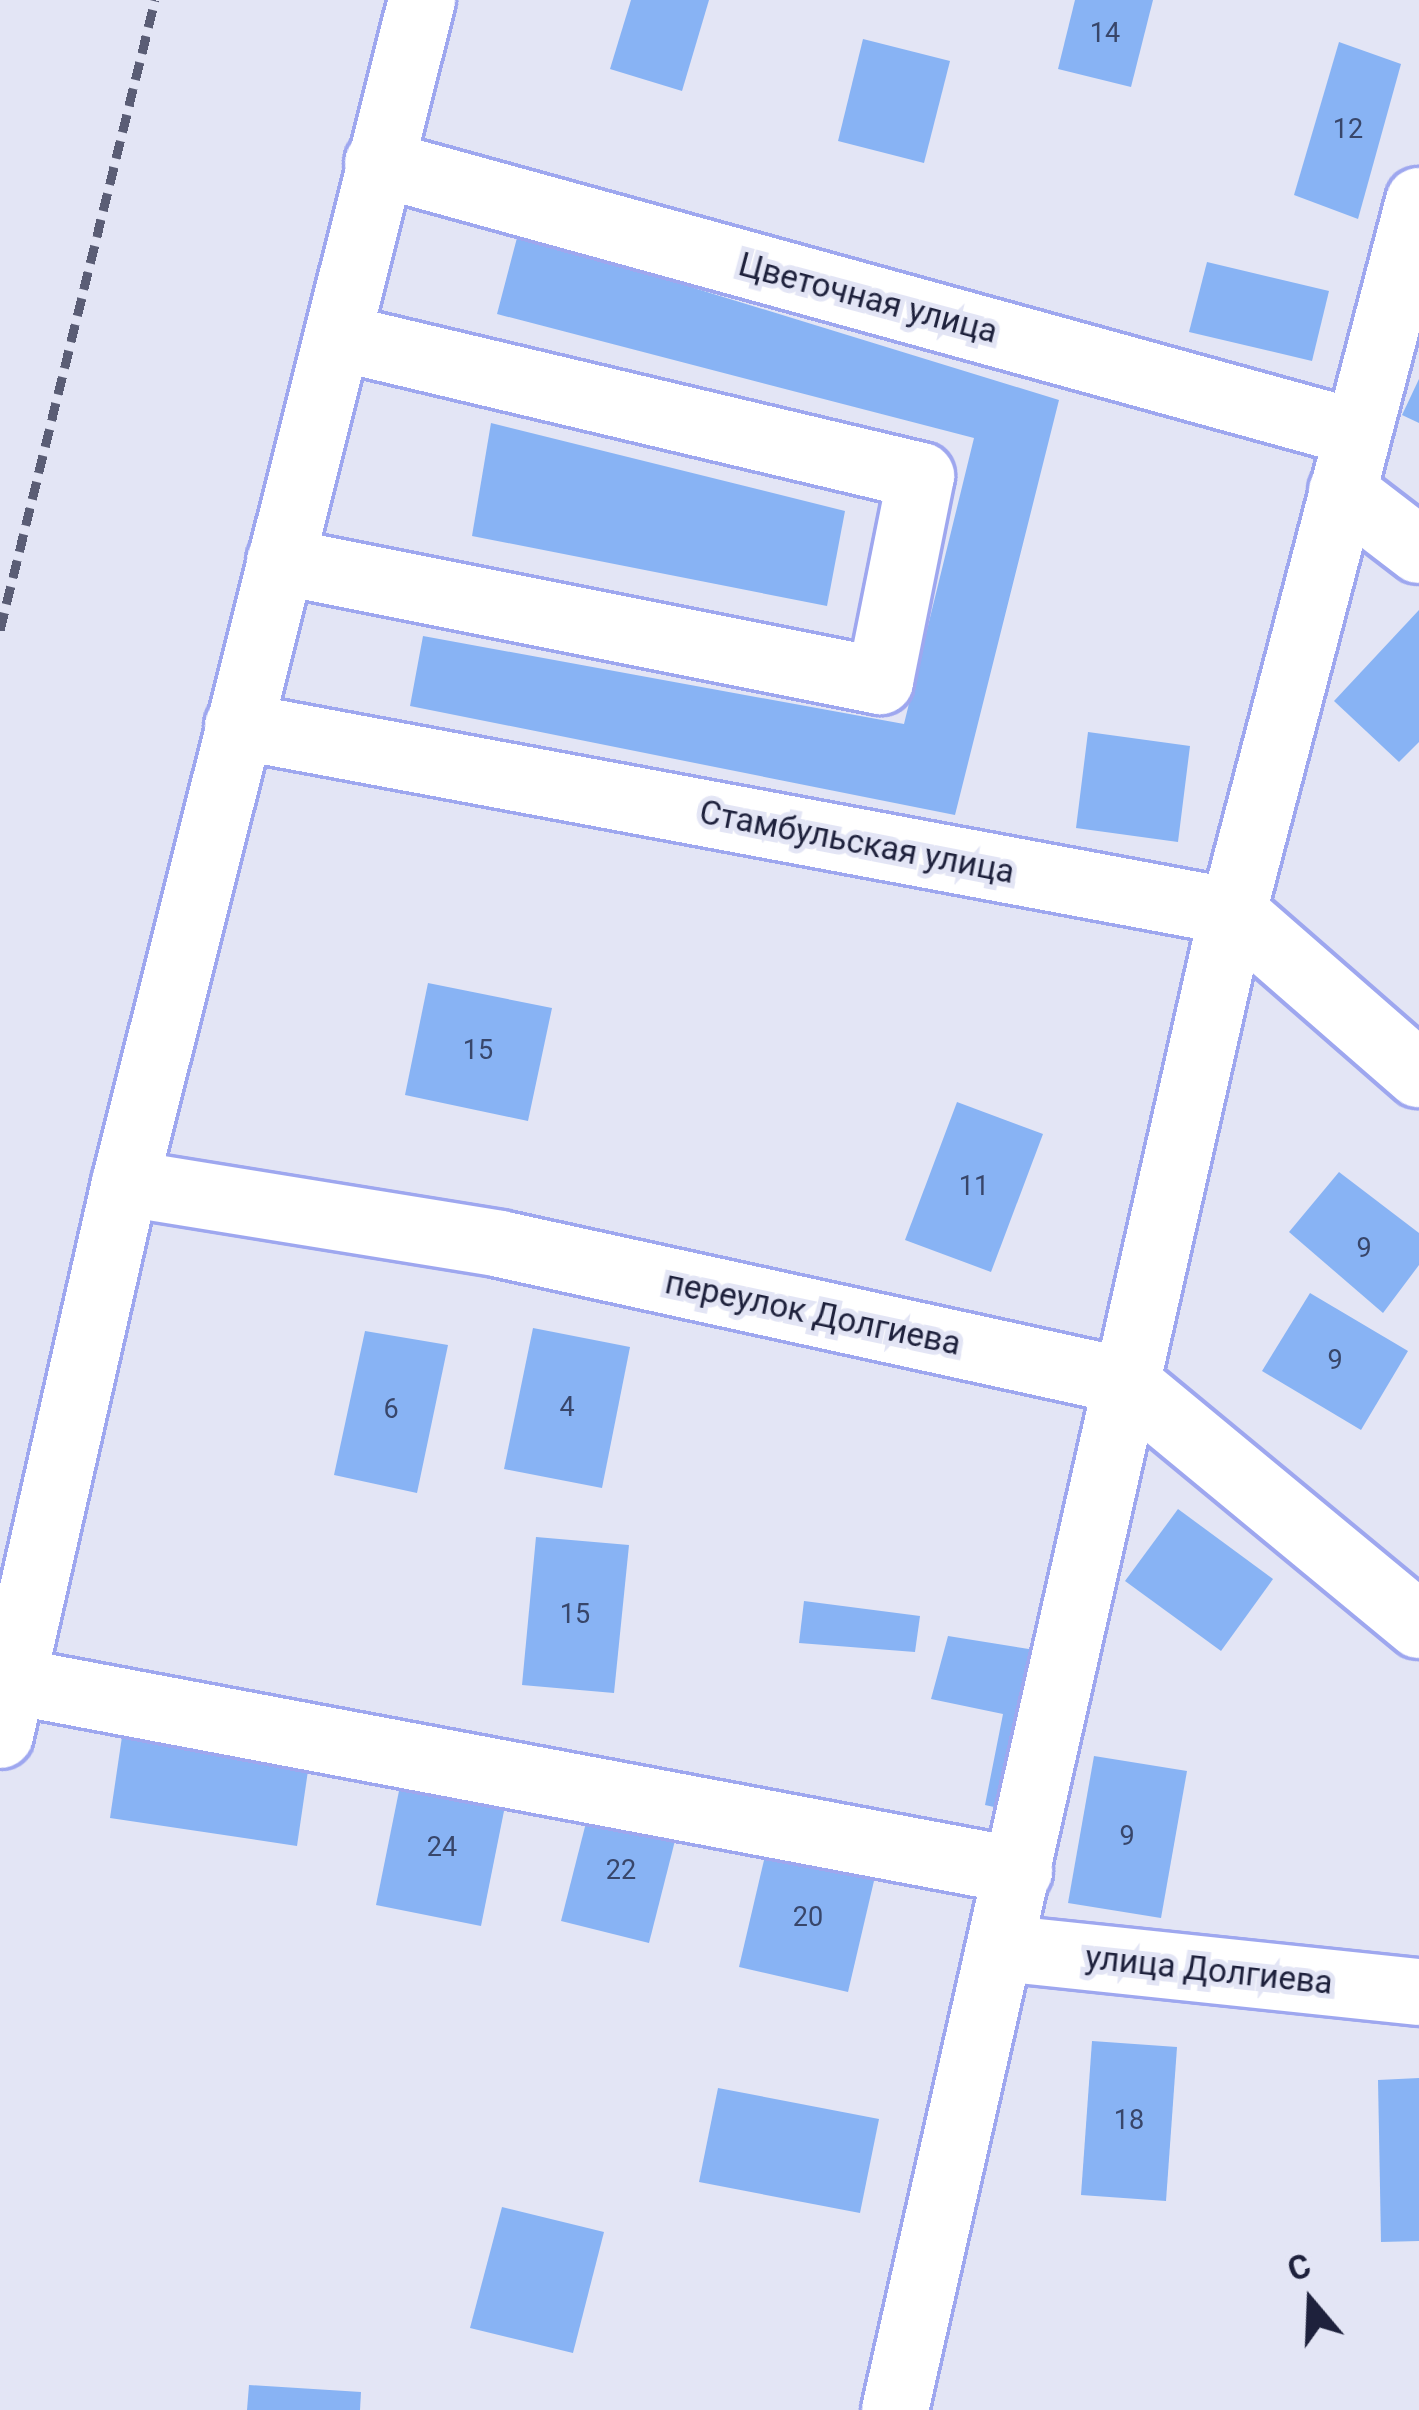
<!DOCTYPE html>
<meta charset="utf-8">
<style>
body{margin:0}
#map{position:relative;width:1419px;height:2410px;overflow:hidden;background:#e3e5f5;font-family:Roboto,sans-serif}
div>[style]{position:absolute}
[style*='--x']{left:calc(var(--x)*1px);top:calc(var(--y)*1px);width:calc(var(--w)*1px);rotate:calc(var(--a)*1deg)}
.building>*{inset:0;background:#88b3f4}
.roads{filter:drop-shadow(3px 0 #9ea7ef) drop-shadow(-3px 0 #9ea7ef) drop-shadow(0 3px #9ea7ef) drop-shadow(0 -3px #9ea7ef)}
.minor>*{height:66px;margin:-33px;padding:0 33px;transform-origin:33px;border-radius:33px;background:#fff}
.rail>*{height:9px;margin-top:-4.5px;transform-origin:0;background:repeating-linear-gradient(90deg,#5a5d75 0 18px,transparent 0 27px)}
span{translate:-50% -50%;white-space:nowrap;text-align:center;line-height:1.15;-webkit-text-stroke:10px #e3e5f5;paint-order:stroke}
.number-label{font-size:27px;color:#38466a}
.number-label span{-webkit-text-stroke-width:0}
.street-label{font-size:33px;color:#1e213c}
.north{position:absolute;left:1251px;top:2242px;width:120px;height:120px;-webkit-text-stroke:9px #e3e5f5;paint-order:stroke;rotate:341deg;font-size:33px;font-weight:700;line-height:48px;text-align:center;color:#1e213c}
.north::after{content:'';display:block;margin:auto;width:42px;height:54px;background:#1e213c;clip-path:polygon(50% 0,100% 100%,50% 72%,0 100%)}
</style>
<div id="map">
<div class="building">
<div style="clip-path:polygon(631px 0,709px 0,682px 91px,610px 69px)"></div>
<div style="clip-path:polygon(1075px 0,1153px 0,1131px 87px,1058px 69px)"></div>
<div style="clip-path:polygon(863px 39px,950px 61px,924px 163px,838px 141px)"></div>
<div style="clip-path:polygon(1339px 42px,1401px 64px,1358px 219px,1294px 195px)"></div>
<div style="clip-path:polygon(518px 234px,1059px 400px,955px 815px,410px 706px,423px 636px,904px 724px,974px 438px,497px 314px)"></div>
<div style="clip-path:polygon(1207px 262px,1329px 291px,1312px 361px,1189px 332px)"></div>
<div style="clip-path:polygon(1419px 379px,1419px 423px,1402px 415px)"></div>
<div style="clip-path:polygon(491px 423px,845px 511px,827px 606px,472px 536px)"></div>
<div style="clip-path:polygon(1419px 610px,1419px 742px,1399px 762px,1334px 701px)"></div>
<div style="clip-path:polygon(1088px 732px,1190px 746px,1178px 842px,1076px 828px)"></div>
<div style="clip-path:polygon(428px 983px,552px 1008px,528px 1121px,405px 1095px)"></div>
<div style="clip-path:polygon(957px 1102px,1043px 1134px,991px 1272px,905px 1240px)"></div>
<div style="clip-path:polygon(1339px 1172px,1419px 1233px,1419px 1265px,1383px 1313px,1289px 1232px)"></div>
<div style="clip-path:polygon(1310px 1293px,1408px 1351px,1361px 1430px,1262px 1371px)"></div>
<div style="clip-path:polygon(533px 1328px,630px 1347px,602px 1488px,504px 1469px)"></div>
<div style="clip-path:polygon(365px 1331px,448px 1345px,417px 1493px,334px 1475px)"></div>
<div style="clip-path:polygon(1178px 1509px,1273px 1579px,1221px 1651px,1125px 1581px)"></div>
<div style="clip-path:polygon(536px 1537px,629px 1545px,614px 1693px,522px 1685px)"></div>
<div style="clip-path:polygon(804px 1601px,920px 1616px,915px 1652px,799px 1643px)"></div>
<div style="clip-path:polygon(948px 1636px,1048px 1652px,1012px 1811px,985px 1805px,1003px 1714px,931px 1699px)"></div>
<div style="clip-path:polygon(124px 1723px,311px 1750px,297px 1846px,110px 1818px)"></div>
<div style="clip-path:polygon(1094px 1756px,1187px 1771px,1161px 1918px,1068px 1903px)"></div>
<div style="clip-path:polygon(403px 1771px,508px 1791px,481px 1926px,376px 1905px)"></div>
<div style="clip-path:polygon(592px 1799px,680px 1821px,649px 1943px,561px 1921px)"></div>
<div style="clip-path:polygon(768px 1843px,877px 1868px,848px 1992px,739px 1967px)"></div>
<div style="clip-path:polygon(1092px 2041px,1177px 2047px,1166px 2201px,1081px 2195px)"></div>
<div style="clip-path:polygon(1419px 2078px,1419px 2241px,1381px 2242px,1378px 2080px)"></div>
<div style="clip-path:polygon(718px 2088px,879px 2119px,860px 2213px,699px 2182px)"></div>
<div style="clip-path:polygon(502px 2207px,604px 2232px,573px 2353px,470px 2328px)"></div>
<div style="clip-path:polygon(249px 2385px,361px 2392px,360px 2410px,247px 2410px)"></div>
</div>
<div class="roads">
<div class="minor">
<div style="--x:378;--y:163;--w:1016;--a:15.42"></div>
<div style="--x:1342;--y:491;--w:97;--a:37.5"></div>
<div style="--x:280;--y:561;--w:612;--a:11.31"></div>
<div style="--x:880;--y:681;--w:209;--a:-78.7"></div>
<div style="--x:921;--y:476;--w:600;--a:-166.61"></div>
<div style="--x:238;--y:726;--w:1012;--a:10.59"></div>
<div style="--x:1233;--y:912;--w:247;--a:41.1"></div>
<div style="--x:125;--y:1183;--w:380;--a:9.2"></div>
<div style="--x:500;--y:1244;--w:639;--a:12.38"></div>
<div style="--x:1124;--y:1381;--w:383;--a:39.6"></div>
<div style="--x:13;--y:1681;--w:1024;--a:10.7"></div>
<div style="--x:0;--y:1735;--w:566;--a:-77.24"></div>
<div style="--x:125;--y:1183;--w:1220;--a:-75.91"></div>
<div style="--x:1000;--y:1948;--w:421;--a:6"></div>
<div style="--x:895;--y:2410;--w:1536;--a:-77.29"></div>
<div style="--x:1233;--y:912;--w:735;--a:-75.34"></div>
</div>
</div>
<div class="rail">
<div style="--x:0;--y:630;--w:649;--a:-76.18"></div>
</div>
<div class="number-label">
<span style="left:1105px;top:34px">14</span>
<span style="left:1348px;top:130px">12</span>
<span style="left:478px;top:1051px">15</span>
<span style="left:974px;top:1187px">11</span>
<span style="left:1364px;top:1249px">9</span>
<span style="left:1335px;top:1361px">9</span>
<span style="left:567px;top:1408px">4</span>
<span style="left:391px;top:1410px">6</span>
<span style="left:575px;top:1615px">15</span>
<span style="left:1127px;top:1837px">9</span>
<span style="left:442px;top:1848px">24</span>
<span style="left:621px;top:1871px">22</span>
<span style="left:808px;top:1918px">20</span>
<span style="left:1129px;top:2121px">18</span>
</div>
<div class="street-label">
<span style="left:868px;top:298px;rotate:15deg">Цветочная улица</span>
<span style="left:857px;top:842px;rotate:11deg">Стамбульская улица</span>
<span style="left:813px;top:1313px;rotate:12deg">переулок Долгиева</span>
<span style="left:1209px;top:1970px;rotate:6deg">улица Долгиева</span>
</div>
<div class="north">С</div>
</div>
